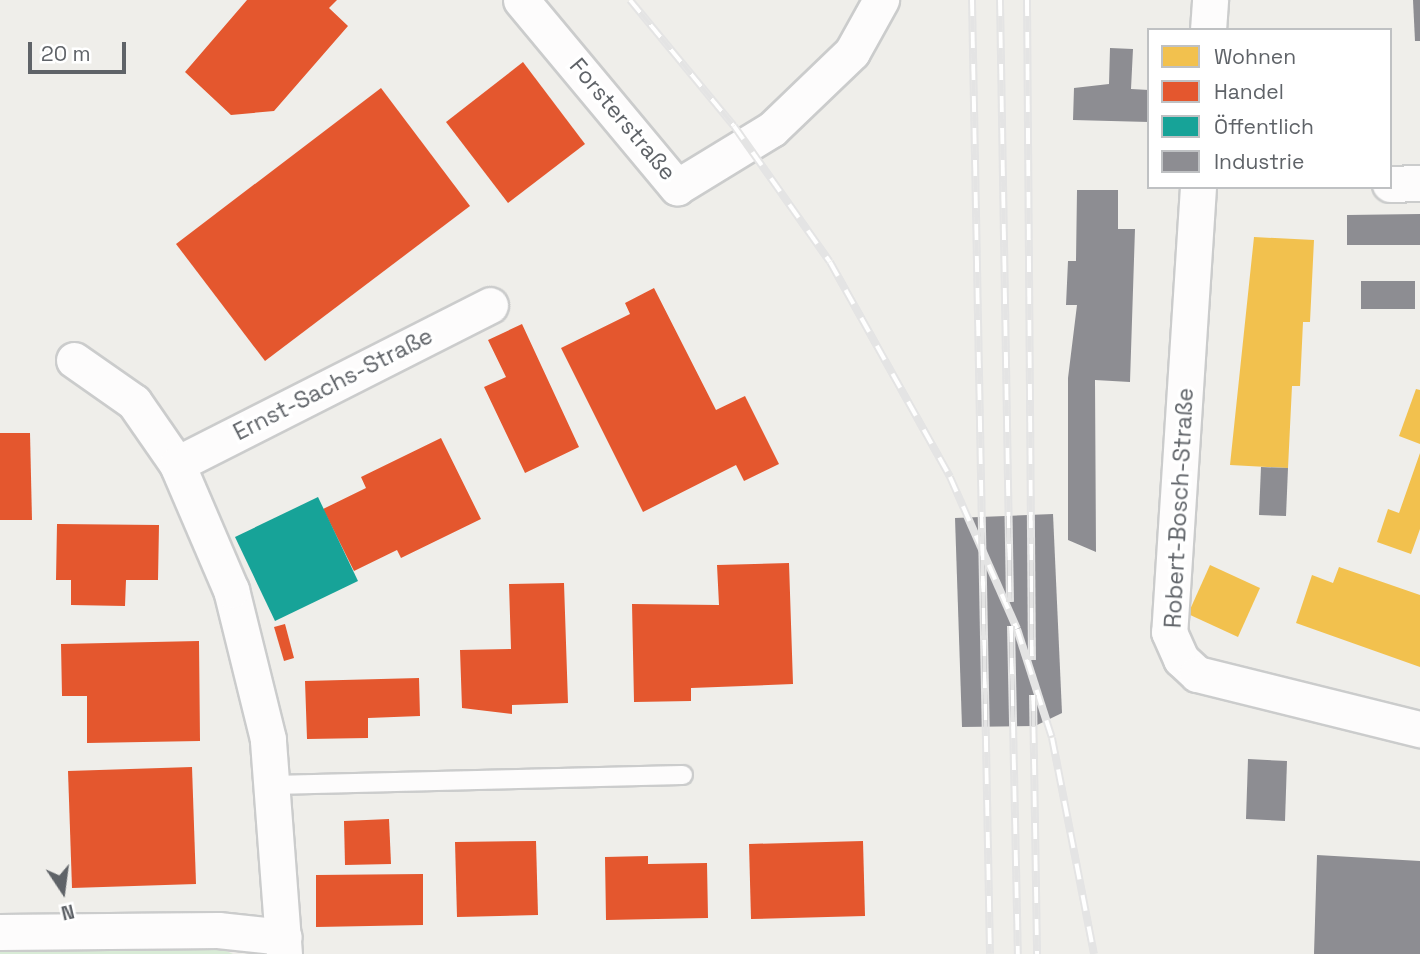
<!DOCTYPE html>
<meta charset="utf-8">
<style>
body{margin:0}
#map{position:relative;width:1420px;height:954px;overflow:hidden;background:#efeeea;font-family:"Space Grotesk",sans-serif}
div>[style]{position:absolute}
[style*='--x']{left:calc(var(--x)*1px);top:calc(var(--y)*1px);width:calc(var(--w)*1px);rotate:calc(var(--a)*1deg)}
.green>*{inset:0;background:#d8ebd6}
.homes>*{inset:0;background:#f2c14e}
.shops>*{inset:0;background:#e4572e}
.public>*{inset:0;background:#17a398}
.industry>*{inset:0;background:#8d8d92}
.roads{filter:drop-shadow(2px 0 #cbcccc) drop-shadow(-2px 0 #cbcccc) drop-shadow(0 2px #cbcccc) drop-shadow(0 -2px #cbcccc)}
.service>*{height:18px;margin:-9px;padding:0 9px;transform-origin:9px;border-radius:9px;background:#fdfcfc}
.minor>*{height:35px;margin:-17.5px;padding:0 17.5px;transform-origin:17.5px;border-radius:17.5px;background:#fdfcfc}
.rail>*{height:8px;margin-top:-4px;transform-origin:0;background:repeating-linear-gradient(90deg,#fff 0 16px,#e4e4e4 0 32px);box-sizing:border-box;border-block:2px solid #e4e4e4}
span{translate:-50% -50%;white-space:nowrap;text-align:center;line-height:1.15;-webkit-text-stroke:7px #fff;paint-order:stroke}
.street-label{font-size:23px;color:#5f6368}
.legend{position:absolute;left:1147px;top:28px;width:245px;height:161px;box-sizing:border-box;background:#fff;border:2px solid #bfc1c3;margin:0;padding:9px 12px;list-style:none;font-size:21px;color:#5f6368}
.legend li{display:flex;align-items:center;gap:14px;height:35px}
.legend b{width:35px;border:2px solid #bfc1c3}
.north{position:absolute;left:28px;top:856px;width:70px;height:70px;-webkit-text-stroke:5px #fff;paint-order:stroke;rotate:167deg;font-size:19px;font-weight:700;line-height:28px;text-align:center;color:#5f6368}
.north::after{content:'';display:block;margin:auto;width:24px;height:32px;background:#5f6368;clip-path:polygon(50% 0,100% 100%,50% 72%,0 100%)}
.scale{position:absolute;left:28px;top:42px;width:98px;height:32px;box-sizing:border-box;border:4px solid #5f6368;border-top:0;padding-left:9px;font-size:21px;line-height:24px;white-space:nowrap;color:#5f6368;-webkit-text-stroke:5px #fff;paint-order:stroke}
</style>
<div id="map">
<div class="green">
<div style="clip-path:polygon(215px 946px,233px 954px,0 954px,0 947px)"></div>
</div>
<div class="homes">
<div style="clip-path:polygon(1254px 237px,1314px 240px,1310px 322px,1303px 322px,1300px 386px,1292px 386px,1288px 468px,1230px 465px)"></div>
<div style="clip-path:polygon(1416px 389px,1420px 390px,1420px 444px,1399px 436px)"></div>
<div style="clip-path:polygon(1420px 453px,1420px 529px,1411px 554px,1377px 542px,1388px 509px,1399px 513px)"></div>
<div style="clip-path:polygon(1210px 565px,1260px 588px,1238px 637px,1188px 614px)"></div>
<div style="clip-path:polygon(1339px 567px,1420px 595px,1420px 667px,1296px 623px,1312px 575px,1333px 583px)"></div>
</div>
<div class="shops">
<div style="clip-path:polygon(247px 0,337px 0,329px 8px,348px 26px,274px 111px,231px 115px,185px 72px)"></div>
<div style="clip-path:polygon(523px 62px,585px 144px,508px 203px,446px 122px)"></div>
<div style="clip-path:polygon(381px 88px,470px 206px,265px 361px,176px 244px)"></div>
<div style="clip-path:polygon(654px 288px,716px 410px,745px 396px,779px 464px,744px 481px,736px 465px,643px 512px,561px 348px,630px 314px,625px 303px)"></div>
<div style="clip-path:polygon(522px 324px,579px 447px,525px 473px,484px 387px,506px 377px,488px 340px)"></div>
<div style="clip-path:polygon(0 433px,30px 433px,32px 520px,0 520px)"></div>
<div style="clip-path:polygon(441px 438px,481px 519px,401px 558px,397px 550px,354px 571px,323px 509px,366px 488px,361px 477px)"></div>
<div style="clip-path:polygon(57px 524px,159px 525px,158px 580px,126px 580px,125px 606px,71px 605px,71px 580px,56px 580px)"></div>
<div style="clip-path:polygon(789px 563px,793px 684px,691px 688px,691px 701px,634px 702px,632px 604px,719px 605px,717px 565px)"></div>
<div style="clip-path:polygon(564px 583px,568px 703px,512px 705px,512px 714px,462px 708px,460px 650px,511px 649px,509px 584px)"></div>
<div style="clip-path:polygon(285px 624px,294px 658px,284px 661px,274px 627px)"></div>
<div style="clip-path:polygon(199px 641px,200px 741px,87px 743px,87px 696px,62px 696px,61px 644px)"></div>
<div style="clip-path:polygon(419px 678px,420px 716px,368px 718px,368px 738px,307px 739px,305px 681px)"></div>
<div style="clip-path:polygon(192px 767px,196px 884px,72px 888px,68px 771px)"></div>
<div style="clip-path:polygon(389px 819px,391px 864px,345px 865px,344px 821px)"></div>
<div style="clip-path:polygon(536px 841px,538px 915px,457px 917px,455px 842px)"></div>
<div style="clip-path:polygon(863px 841px,865px 916px,751px 919px,749px 844px)"></div>
<div style="clip-path:polygon(648px 856px,648px 864px,707px 863px,708px 918px,606px 920px,605px 857px)"></div>
<div style="clip-path:polygon(423px 874px,423px 925px,316px 927px,316px 875px)"></div>
</div>
<div class="public">
<div style="clip-path:polygon(318px 497px,358px 581px,275px 621px,235px 537px)"></div>
</div>
<div class="industry">
<div style="clip-path:polygon(1413px 0,1420px 0,1420px 41px,1415px 41px)"></div>
<div style="clip-path:polygon(1110px 48px,1133px 49px,1131px 89px,1149px 90px,1149px 122px,1073px 120px,1074px 88px,1109px 84px)"></div>
<div style="clip-path:polygon(1077px 190px,1118px 190px,1118px 229px,1135px 229px,1130px 382px,1095px 380px,1096px 552px,1068px 540px,1068px 378px,1077px 305px,1066px 305px,1068px 261px,1076px 261px)"></div>
<div style="clip-path:polygon(1420px 214px,1420px 245px,1347px 245px,1347px 215px)"></div>
<div style="clip-path:polygon(1361px 281px,1415px 281px,1415px 309px,1361px 309px)"></div>
<div style="clip-path:polygon(1261px 467px,1288px 468px,1286px 516px,1259px 515px)"></div>
<div style="clip-path:polygon(1053px 514px,1062px 713px,1035px 726px,962px 727px,955px 518px)"></div>
<div style="clip-path:polygon(1248px 759px,1287px 761px,1285px 821px,1246px 819px)"></div>
<div style="clip-path:polygon(1317px 855px,1420px 861px,1420px 954px,1314px 954px)"></div>
</div>
<div class="roads">
<div class="service">
<div style="--x:272;--y:785;--w:411;--a:-1.4"></div>
</div>
<div class="minor">
<div style="--x:521;--y:0;--w:244;--a:50.2"></div>
<div style="--x:677;--y:187;--w:111;--a:-31.4"></div>
<div style="--x:772;--y:129;--w:111;--a:-43.9"></div>
<div style="--x:852;--y:52;--w:60;--a:-60.9"></div>
<div style="--x:1208;--y:30;--w:30;--a:-86"></div>
<div style="--x:1390;--y:184;--w:30;--a:-2"></div>
<div style="--x:1198;--y:187;--w:446;--a:93.7"></div>
<div style="--x:1169;--y:632;--w:30;--a:66"></div>
<div style="--x:1181;--y:659;--w:22;--a:43"></div>
<div style="--x:1197;--y:674;--w:230;--a:13.9"></div>
<div style="--x:74;--y:360;--w:73;--a:35"></div>
<div style="--x:134;--y:402;--w:75;--a:55.3"></div>
<div style="--x:0;--y:932;--w:218;--a:-0.5"></div>
<div style="--x:218;--y:930;--w:66;--a:6.1"></div>
<div style="--x:284;--y:954;--w:216;--a:-94.3"></div>
<div style="--x:268;--y:739;--w:154;--a:-103.9"></div>
<div style="--x:231;--y:590;--w:137;--a:-113.2"></div>
<div style="--x:177;--y:464;--w:351;--a:-26.9"></div>
</div>
</div>
<div class="rail">
<div style="--x:630;--y:0;--w:163;--a:50.5"></div>
<div style="--x:734;--y:126;--w:166;--a:54.8"></div>
<div style="--x:830;--y:262;--w:246;--a:60.8"></div>
<div style="--x:950;--y:477;--w:166;--a:66.2"></div>
<div style="--x:1017;--y:629;--w:114;--a:72.2"></div>
<div style="--x:1052;--y:738;--w:220;--a:79"></div>
<div style="--x:972;--y:0;--w:954;--a:88.92"></div>
<div style="--x:1000;--y:0;--w:602;--a:89.05"></div>
<div style="--x:1027;--y:0;--w:660;--a:89.57"></div>
<div style="--x:1011;--y:626;--w:328;--a:88.8"></div>
<div style="--x:1033;--y:695;--w:259;--a:89.1"></div>
</div>
<div class="street-label">
<span style="left:623px;top:119px;rotate:50deg">Forsterstraße</span>
<span style="left:333px;top:384px;rotate:-27deg">Ernst-Sachs-Straße</span>
<span style="left:1179px;top:508px;rotate:-87deg">Robert-Bosch-Straße</span>
</div>
<ul class="legend">
<li><b style="height:19px;background:#f2c14e"></b>Wohnen</li>
<li><b style="height:19px;background:#e4572e"></b>Handel</li>
<li><b style="height:19px;background:#17a398"></b>Öffentlich</li>
<li><b style="height:19px;background:#8d8d92"></b>Industrie</li>
</ul>
<div class="north">N</div>
<div class="scale">20 m</div>
</div>
